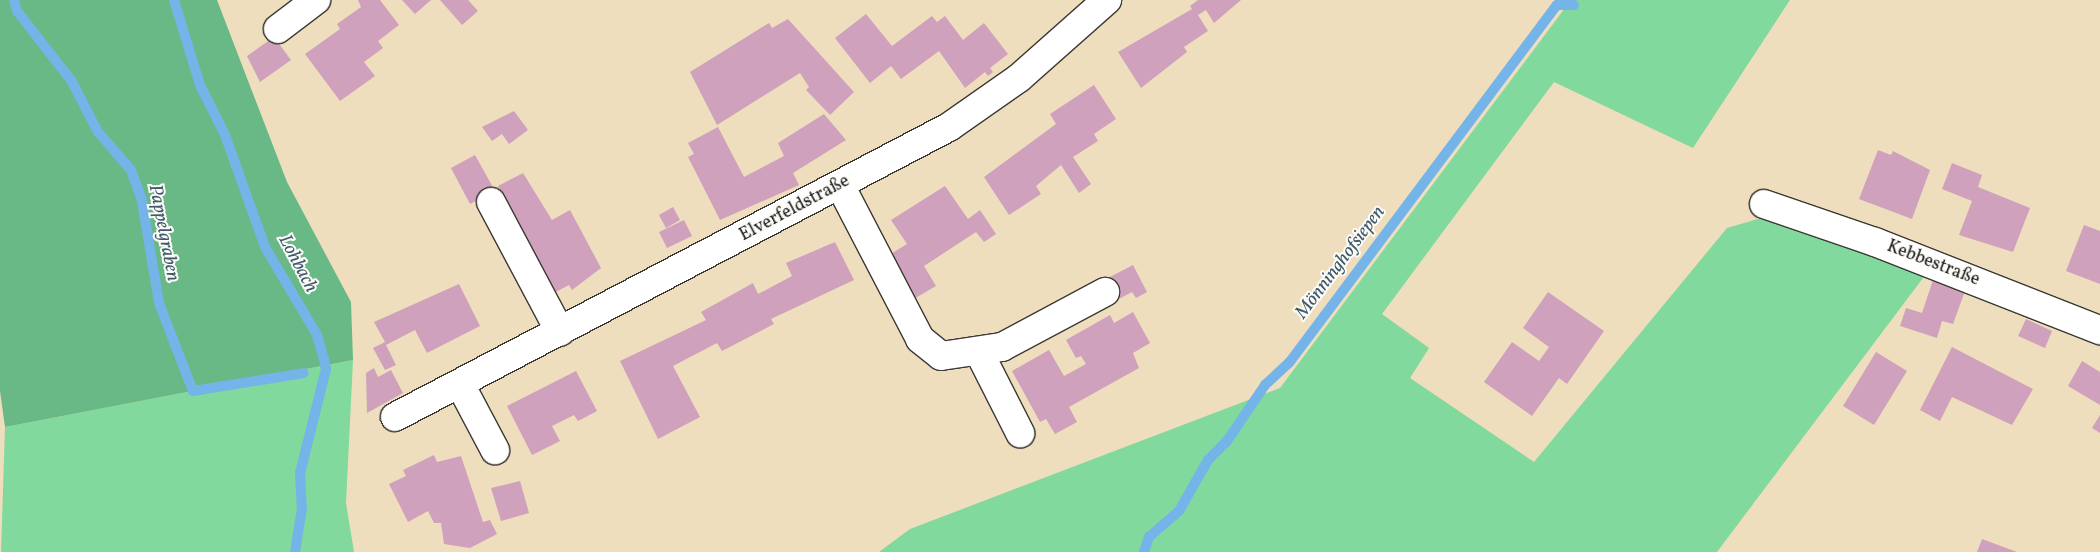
<!DOCTYPE html>
<meta charset="utf-8">
<style>
body{margin:0}
#map{position:relative;width:2100px;height:552px;overflow:hidden;background:#eedebd;font-family:Vollkorn,serif}
div>[style]{position:absolute}
[style*='--x']{left:calc(var(--x)*1px);top:calc(var(--y)*1px);width:calc(var(--w)*1px);rotate:calc(var(--a)*1deg)}
.green>*{inset:0;background:#81d99e}
.forest>*{inset:0;background:#68b985}
.stream>*{height:10px;margin:-5px;padding:0 5px;transform-origin:5px;border-radius:5px;background:#74b4e8}
.building>*{inset:0;background:#cfa1bd}
.roads{filter:drop-shadow(1px 0 #3c3934) drop-shadow(-1px 0 #3c3934) drop-shadow(0 1px #3c3934) drop-shadow(0 -1px #3c3934)}
.minor>*{height:28px;margin:-14px;padding:0 14px;transform-origin:14px;border-radius:14px;background:#fff}
span{translate:-50% -50%;white-space:nowrap;text-align:center;line-height:1.15;-webkit-text-stroke:4px #fdfcf7;paint-order:stroke}
.street-label{font-size:18px;color:#1c1c1c}
.water-label{font-size:19px;color:#3f596e;font-style:italic}
</style>
<div id="map">
<div class="green">
<div style="clip-path:polygon(1571px 0,1790px 0,1693px 148px,1554px 82px,1382px 314px,1429px 348px,1410px 378px,1534px 462px,1727px 228px,1768px 216px,1926px 274px,1717px 552px,879px 552px,910px 529px,1280px 388px)"></div>
<div style="clip-path:polygon(353px 360px,346px 503px,354px 552px,1px 552px,5px 427px)"></div>
</div>
<div class="forest">
<div style="clip-path:polygon(0 0,217px 0,287px 182px,351px 302px,353px 360px,5px 427px,0 391px)"></div>
</div>
<div class="stream">
<div style="--x:14;--y:0;--w:11;--a:75"></div>
<div style="--x:17;--y:11;--w:88;--a:52"></div>
<div style="--x:71;--y:80;--w:59;--a:62.6"></div>
<div style="--x:98;--y:132;--w:50;--a:49"></div>
<div style="--x:131;--y:170;--w:33;--a:70"></div>
<div style="--x:142;--y:201;--w:103;--a:80.5"></div>
<div style="--x:159;--y:303;--w:94;--a:68.9"></div>
<div style="--x:193;--y:391;--w:112;--a:-9.2"></div>
<div style="--x:174;--y:0;--w:89;--a:73"></div>
<div style="--x:200;--y:85;--w:56;--a:63.4"></div>
<div style="--x:225;--y:135;--w:119;--a:70.3"></div>
<div style="--x:265;--y:247;--w:102;--a:59.4"></div>
<div style="--x:317;--y:335;--w:25;--a:74"></div>
<div style="--x:324;--y:359;--w:10;--a:79"></div>
<div style="--x:326;--y:369;--w:107;--a:104"></div>
<div style="--x:300;--y:473;--w:35;--a:87"></div>
<div style="--x:302;--y:508;--w:45;--a:99"></div>
<div style="--x:1144;--y:552;--w:16;--a:-72"></div>
<div style="--x:1149;--y:537;--w:40;--a:-41"></div>
<div style="--x:1179;--y:511;--w:59;--a:-60.4"></div>
<div style="--x:1208;--y:460;--w:27;--a:-45"></div>
<div style="--x:1227;--y:441;--w:68;--a:-55.8"></div>
<div style="--x:1265;--y:385;--w:33;--a:-43"></div>
<div style="--x:1289;--y:363;--w:447;--a:-53.2"></div>
<div style="--x:1557;--y:5;--w:17;--a:0"></div>
</div>
<div class="building">
<div style="clip-path:polygon(358px 0,380px 0,399px 25px,378px 41px,383px 48px,364px 62px,375px 76px,340px 101px,305px 54px,340px 29px,337px 24px,361px 7px)"></div>
<div style="clip-path:polygon(402px 0,431px 0,415px 14px)"></div>
<div style="clip-path:polygon(440px 0,468px 0,478px 11px,462px 25px)"></div>
<div style="clip-path:polygon(1198px 0,1241px 0,1214px 23px,1206px 10px,1198px 15px,1208px 31px,1184px 47px,1187px 52px,1141px 88px,1118px 52px,1192px 9px,1190px 6px)"></div>
<div style="clip-path:polygon(866px 14px,892px 46px,932px 16px,937px 22px,945px 16px,963px 40px,984px 23px,1008px 54px,990px 68px,993px 72px,988px 76px,985px 72px,965px 88px,939px 51px,901px 79px,891px 66px,870px 83px,835px 38px)"></div>
<div style="clip-path:polygon(788px 19px,854px 92px,830px 115px,806px 90px,809px 87px,800px 73px,717px 125px,690px 72px,769px 23px,772px 28px)"></div>
<div style="clip-path:polygon(274px 37px,291px 60px,260px 82px,247px 56px)"></div>
<div style="clip-path:polygon(1094px 85px,1116px 119px,1094px 134px,1098px 141px,1073px 157px,1091px 184px,1079px 193px,1061px 165px,1036px 186px,1041px 194px,1009px 215px,984px 177px,1056px 124px,1050px 114px)"></div>
<div style="clip-path:polygon(514px 111px,528px 130px,509px 144px,502px 134px,492px 141px,482px 127px)"></div>
<div style="clip-path:polygon(824px 114px,846px 140px,793px 173px,799px 185px,720px 220px,688px 157px,694px 154px,688px 143px,718px 127px,744px 177px,784px 156px,778px 143px)"></div>
<div style="clip-path:polygon(1878px 150px,1891px 155px,1893px 151px,1930px 170px,1912px 219px,1859px 199px)"></div>
<div style="clip-path:polygon(475px 155px,495px 191px,470px 204px,451px 168px)"></div>
<div style="clip-path:polygon(1952px 163px,1982px 175px,1978px 187px,2030px 208px,2013px 252px,1959px 235px,1972px 201px,1942px 189px)"></div>
<div style="clip-path:polygon(523px 173px,552px 220px,570px 210px,601px 268px,572px 290px,569px 285px,554px 293px,498px 186px)"></div>
<div style="clip-path:polygon(945px 186px,968px 219px,980px 210px,996px 234px,984px 242px,976px 232px,924px 266px,936px 286px,912px 300px,889px 255px,907px 244px,891px 220px)"></div>
<div style="clip-path:polygon(673px 207px,680px 220px,666px 228px,659px 215px)"></div>
<div style="clip-path:polygon(684px 220px,692px 236px,667px 248px,659px 232px)"></div>
<div style="clip-path:polygon(2084px 225px,2100px 231px,2100px 284px,2066px 271px)"></div>
<div style="clip-path:polygon(835px 242px,854px 280px,771px 319px,774px 324px,722px 351px,717px 343px,673px 366px,700px 417px,658px 439px,620px 361px,706px 320px,701px 312px,753px 283px,758px 294px,792px 276px,786px 263px)"></div>
<div style="clip-path:polygon(1133px 265px,1147px 292px,1136px 298px,1132px 292px,1115px 301px,1104px 280px)"></div>
<div style="clip-path:polygon(1933px 280px,1965px 291px,1953px 324px,1942px 321px,1937px 338px,1900px 326px,1906px 308px,1922px 313px)"></div>
<div style="clip-path:polygon(459px 284px,480px 326px,427px 353px,415px 330px,386px 345px,396px 365px,385px 370px,373px 348px,385px 342px,374px 322px)"></div>
<div style="clip-path:polygon(1548px 292px,1604px 331px,1567px 384px,1559px 378px,1532px 416px,1484px 382px,1512px 342px,1539px 361px,1549px 347px,1523px 328px)"></div>
<div style="clip-path:polygon(1133px 312px,1150px 343px,1133px 353px,1139px 368px,1069px 407px,1077px 422px,1055px 434px,1046px 419px,1040px 422px,1012px 371px,1049px 350px,1064px 376px,1086px 364px,1081px 356px,1076px 358px,1066px 340px,1110px 315px,1114px 323px)"></div>
<div style="clip-path:polygon(2026px 319px,2052px 331px,2045px 348px,2018px 336px)"></div>
<div style="clip-path:polygon(1952px 347px,2033px 389px,2012px 425px,1952px 397px,1940px 421px,1920px 410px)"></div>
<div style="clip-path:polygon(1876px 352px,1907px 371px,1874px 425px,1843px 406px)"></div>
<div style="clip-path:polygon(2082px 361px,2100px 372px,2100px 405px,2068px 386px)"></div>
<div style="clip-path:polygon(374px 368px,378px 377px,391px 370px,403px 393px,367px 413px,366px 373px)"></div>
<div style="clip-path:polygon(576px 371px,597px 411px,578px 421px,574px 415px,552px 426px,560px 441px,532px 455px,507px 406px)"></div>
<div style="clip-path:polygon(2100px 415px,2100px 433px,2092px 428px)"></div>
<div style="clip-path:polygon(434px 455px,437px 462px,461px 456px,483px 522px,490px 520px,497px 534px,470px 548px,444px 544px,441px 523px,434px 523px,428px 511px,408px 522px,389px 484px,406px 476px,403px 470px)"></div>
<div style="clip-path:polygon(520px 481px,529px 513px,501px 521px,491px 488px)"></div>
<div style="clip-path:polygon(1982px 539px,2017px 552px,1977px 552px)"></div>
</div>
<div class="roads">
<div class="minor">
<div style="--x:278;--y:29;--w:48;--a:-37.3"></div>
<div style="--x:840;--y:185;--w:174;--a:62.5"></div>
<div style="--x:920;--y:339;--w:27;--a:39"></div>
<div style="--x:941;--y:356;--w:62;--a:-8.4"></div>
<div style="--x:1002;--y:347;--w:117;--a:-28.1"></div>
<div style="--x:491;--y:202;--w:147;--a:62"></div>
<div style="--x:1764;--y:204;--w:117;--a:18.9"></div>
<div style="--x:1875;--y:242;--w:242;--a:21.4"></div>
<div style="--x:980;--y:354;--w:89;--a:63.1"></div>
<div style="--x:460;--y:384;--w:75;--a:62.1"></div>
<div style="--x:395;--y:417;--w:625;--a:-27.63"></div>
<div style="--x:949;--y:127;--w:85;--a:-35"></div>
<div style="--x:1019;--y:78;--w:118;--a:-41.6"></div>
</div>
</div>
<div class="street-label">
<span style="left:795px;top:209px;rotate:-28deg">Elverfeldstraße</span>
<span style="left:1933px;top:264px;rotate:21deg">Kebbestraße</span>
</div>
<div class="water-label">
<span style="left:163px;top:233px;rotate:79deg">Pappelgraben</span>
<span style="left:1341px;top:263px;rotate:-53deg">Mönninghofsiepen</span>
<span style="left:297px;top:264px;rotate:62deg">Lohbach</span>
</div>
</div>
